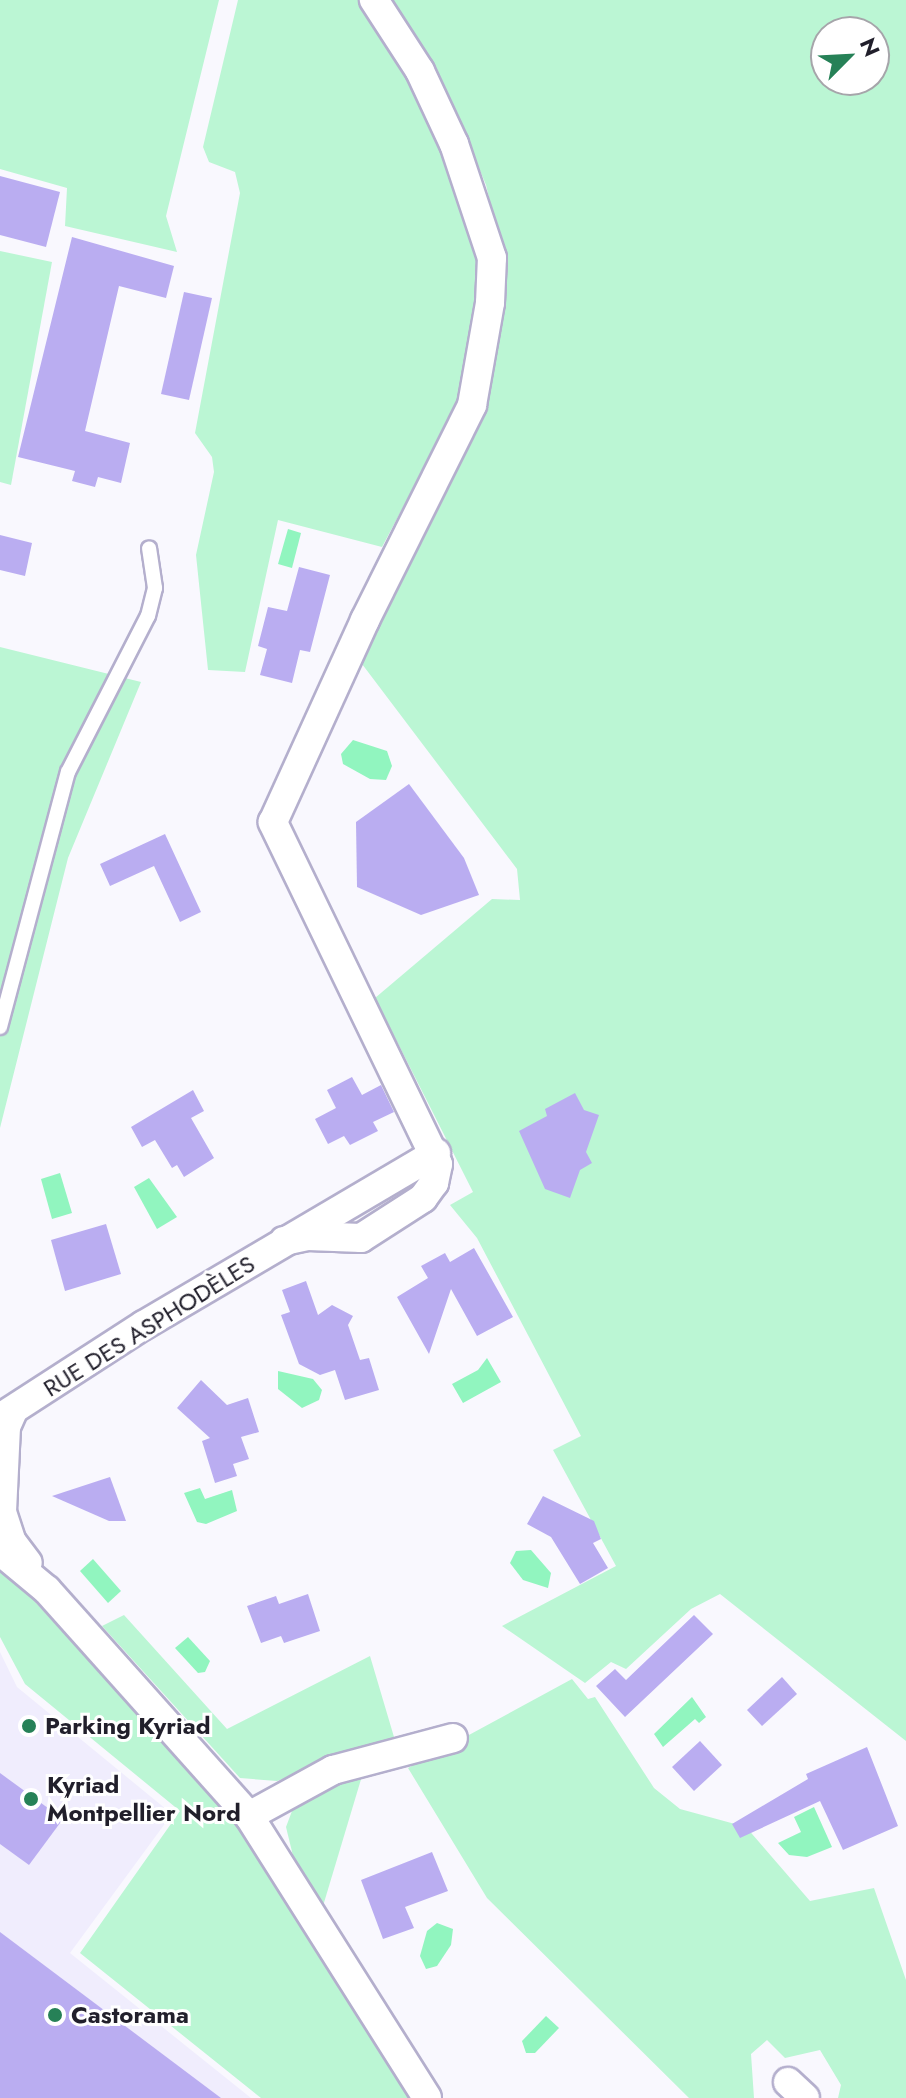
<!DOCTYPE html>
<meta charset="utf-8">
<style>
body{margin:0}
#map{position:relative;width:906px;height:2098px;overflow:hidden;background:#f9f8fe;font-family:Jost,sans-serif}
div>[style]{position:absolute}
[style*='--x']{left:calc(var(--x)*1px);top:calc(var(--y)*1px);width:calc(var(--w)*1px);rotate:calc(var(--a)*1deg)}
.built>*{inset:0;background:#f0edfd}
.green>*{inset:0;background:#bbf6d4}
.water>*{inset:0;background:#91f5bf}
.building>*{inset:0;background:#baadf1}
.roads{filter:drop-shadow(2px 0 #b4afcd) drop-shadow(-2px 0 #b4afcd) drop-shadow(0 2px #b4afcd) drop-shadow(0 -2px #b4afcd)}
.lane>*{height:14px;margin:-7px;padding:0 7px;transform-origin:7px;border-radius:7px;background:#fff}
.street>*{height:28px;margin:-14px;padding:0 14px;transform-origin:14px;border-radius:14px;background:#fff}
.dots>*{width:22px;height:22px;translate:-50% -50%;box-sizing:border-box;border:4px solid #fff;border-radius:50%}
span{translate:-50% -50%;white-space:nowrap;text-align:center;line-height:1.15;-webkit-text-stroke:6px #fff;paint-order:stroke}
.street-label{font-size:24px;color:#211f2b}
.poi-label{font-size:24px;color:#211f2b;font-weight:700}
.left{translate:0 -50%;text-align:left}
.north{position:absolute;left:810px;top:16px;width:80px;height:80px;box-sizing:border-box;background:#fff;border:2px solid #a6a5aa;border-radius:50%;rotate:66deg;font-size:22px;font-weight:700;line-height:32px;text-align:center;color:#211f2b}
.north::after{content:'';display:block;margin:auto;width:28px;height:36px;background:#268157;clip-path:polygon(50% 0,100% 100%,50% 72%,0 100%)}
</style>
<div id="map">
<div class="built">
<div style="clip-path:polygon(0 1652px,17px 1687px,172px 1814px,70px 1953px,251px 2098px,0 2098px)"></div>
</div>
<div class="green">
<div style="clip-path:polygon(0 0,219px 0,166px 216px,177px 252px,65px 226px,67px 188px,0 169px)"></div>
<div style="clip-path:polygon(238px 0,363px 0,430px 112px,479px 256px,481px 310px,454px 411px,382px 547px,278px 520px,245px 672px,208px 670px,196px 555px,214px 472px,212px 457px,195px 433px,240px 193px,235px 172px,209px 162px,203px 147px)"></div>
<div style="clip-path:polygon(evenodd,389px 0,906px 0,906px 1741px,720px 1594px,691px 1609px,626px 1669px,611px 1662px,585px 1683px,502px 1626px,616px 1566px,553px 1450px,581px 1436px,477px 1238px,450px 1205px,473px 1192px,375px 998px,492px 899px,520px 900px,517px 869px,359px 660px,476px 422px,499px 342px,505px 265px,486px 185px,454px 108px,389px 0,826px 32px,874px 32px,874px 80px,826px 80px,826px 32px)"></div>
<div style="clip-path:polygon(0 251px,52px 262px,11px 485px,0 482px)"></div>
<div style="clip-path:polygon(0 647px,141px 682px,68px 858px,0 1128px)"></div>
<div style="clip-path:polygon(0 1564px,226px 1808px,276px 1879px,411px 2098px,261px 2098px,80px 1953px,180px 1811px,25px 1684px,0 1637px)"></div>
<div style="clip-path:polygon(124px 1615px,227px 1729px,370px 1656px,394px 1737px,277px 1781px,240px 1778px,102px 1626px)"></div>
<div style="clip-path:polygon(572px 1679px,588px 1699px,595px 1697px,654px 1788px,680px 1809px,746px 1827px,810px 1901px,874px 1888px,906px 1980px,906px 2098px,838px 2098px,841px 2085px,820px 2050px,785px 2058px,767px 2040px,751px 2054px,754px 2098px,689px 2098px,487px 1898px,408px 1768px)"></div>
<div style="clip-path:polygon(362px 1776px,323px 1906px,295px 1864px,286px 1827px,292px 1811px,308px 1797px)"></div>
</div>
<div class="water">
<div style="clip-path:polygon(288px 529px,301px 533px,292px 568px,278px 564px)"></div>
<div style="clip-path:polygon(353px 740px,387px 751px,392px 766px,386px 780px,370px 779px,343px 764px,341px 754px)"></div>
<div style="clip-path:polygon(60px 1173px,72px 1213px,52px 1219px,41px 1179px)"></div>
<div style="clip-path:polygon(149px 1178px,177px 1217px,157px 1229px,134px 1187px)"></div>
<div style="clip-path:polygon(487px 1358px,501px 1382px,463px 1403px,452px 1384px,478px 1370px)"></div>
<div style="clip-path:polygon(278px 1371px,313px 1379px,322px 1390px,319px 1400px,302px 1408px,278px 1389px)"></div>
<div style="clip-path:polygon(200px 1488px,205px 1499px,232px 1490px,237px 1511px,206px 1524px,197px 1522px,184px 1493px)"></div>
<div style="clip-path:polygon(531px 1550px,551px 1573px,548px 1588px,523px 1580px,510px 1563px,516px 1551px)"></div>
<div style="clip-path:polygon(93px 1559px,121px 1591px,108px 1603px,80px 1571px)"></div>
<div style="clip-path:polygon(188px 1637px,210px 1661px,205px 1672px,198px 1673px,175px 1648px)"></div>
<div style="clip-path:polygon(692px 1697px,706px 1717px,699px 1723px,695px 1719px,663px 1747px,654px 1734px)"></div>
<div style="clip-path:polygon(814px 1807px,832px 1847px,807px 1857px,789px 1855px,778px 1843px,801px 1832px,794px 1817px)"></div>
<div style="clip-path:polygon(437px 1923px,453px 1929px,451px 1945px,437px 1966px,426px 1969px,420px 1956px,427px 1931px)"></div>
<div style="clip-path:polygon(546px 2016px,559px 2028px,535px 2053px,526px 2053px,522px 2041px)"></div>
</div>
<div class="building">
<div style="clip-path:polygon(0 176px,60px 192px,46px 247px,0 235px)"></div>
<div style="clip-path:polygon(72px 237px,174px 266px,166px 298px,119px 286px,85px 431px,130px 443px,121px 483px,98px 477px,95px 487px,72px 481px,75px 471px,18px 457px)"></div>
<div style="clip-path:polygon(184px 292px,212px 298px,189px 400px,161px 394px)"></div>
<div style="clip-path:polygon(0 535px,32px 543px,25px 576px,0 570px)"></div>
<div style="clip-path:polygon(299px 567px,330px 575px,310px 652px,300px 650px,292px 683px,260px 675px,267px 649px,258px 646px,268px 607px,287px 611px)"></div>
<div style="clip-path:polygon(409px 784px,464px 858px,479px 895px,421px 915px,357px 887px,356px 822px)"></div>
<div style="clip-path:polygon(165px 834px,201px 912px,180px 922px,154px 866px,110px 886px,100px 864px)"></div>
<div style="clip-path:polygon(352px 1077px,362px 1095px,381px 1085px,394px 1112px,373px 1122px,378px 1131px,350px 1145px,344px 1136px,328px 1144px,315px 1119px,336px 1108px,327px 1090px)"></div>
<div style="clip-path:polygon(193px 1090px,204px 1111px,191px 1118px,214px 1158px,184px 1177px,177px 1165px,172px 1168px,155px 1140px,142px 1147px,131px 1127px)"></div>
<div style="clip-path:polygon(575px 1093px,584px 1110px,599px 1115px,586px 1152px,592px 1163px,580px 1170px,570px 1198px,545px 1189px,519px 1131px,547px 1116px,545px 1109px)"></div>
<div style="clip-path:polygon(106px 1224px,121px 1274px,65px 1291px,51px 1240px)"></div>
<div style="clip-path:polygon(474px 1248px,513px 1317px,477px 1336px,451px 1289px,429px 1354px,397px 1297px,428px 1278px,421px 1266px,445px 1253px,450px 1262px)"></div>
<div style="clip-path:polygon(306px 1281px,318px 1315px,332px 1305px,353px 1316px,348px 1325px,360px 1360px,369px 1358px,379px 1390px,345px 1400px,335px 1370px,320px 1375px,299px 1364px,281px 1315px,290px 1312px,282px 1290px)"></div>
<div style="clip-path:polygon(201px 1380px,227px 1405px,248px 1398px,259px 1432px,241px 1437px,249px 1459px,233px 1464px,237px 1476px,215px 1483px,202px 1441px,210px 1438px,177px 1408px)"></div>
<div style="clip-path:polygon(110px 1477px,126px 1521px,109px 1521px,52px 1496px)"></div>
<div style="clip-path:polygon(543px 1496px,594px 1521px,601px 1539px,593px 1543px,608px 1568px,580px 1584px,551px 1537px,527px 1524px)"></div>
<div style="clip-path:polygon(308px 1594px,320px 1631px,284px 1643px,281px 1636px,261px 1643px,247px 1606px,276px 1596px,279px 1604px)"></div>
<div style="clip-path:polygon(694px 1615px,713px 1634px,625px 1717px,596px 1686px,615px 1669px,626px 1680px)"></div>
<div style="clip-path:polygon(782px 1677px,797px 1694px,762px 1726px,747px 1710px)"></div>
<div style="clip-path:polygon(700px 1741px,722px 1765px,694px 1791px,672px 1767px)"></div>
<div style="clip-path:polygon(867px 1747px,898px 1826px,843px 1850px,820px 1801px,740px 1838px,732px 1824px,808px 1779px,806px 1774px)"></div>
<div style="clip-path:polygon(0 1773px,63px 1819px,29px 1865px,0 1844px)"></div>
<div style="clip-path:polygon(432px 1852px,448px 1891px,405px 1907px,414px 1928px,383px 1939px,361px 1880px)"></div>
<div style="clip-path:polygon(0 1932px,221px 2098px,0 2098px)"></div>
</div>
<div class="roads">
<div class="lane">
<div style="--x:0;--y:1027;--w:264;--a:-75.1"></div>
<div style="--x:68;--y:772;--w:175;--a:-62.9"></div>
<div style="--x:148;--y:616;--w:29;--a:-76"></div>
<div style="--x:155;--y:588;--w:40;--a:-98.5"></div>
</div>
<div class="street">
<div style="--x:284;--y:1241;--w:25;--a:-12"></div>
<div style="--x:308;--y:1236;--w:53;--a:2.2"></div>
<div style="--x:361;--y:1238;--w:74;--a:-32.8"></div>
<div style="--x:423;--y:1198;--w:19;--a:-54"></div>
<div style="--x:434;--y:1183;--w:19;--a:-78"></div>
<div style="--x:438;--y:1164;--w:380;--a:-115.8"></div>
<div style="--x:273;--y:822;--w:222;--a:-65.5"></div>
<div style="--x:365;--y:620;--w:240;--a:-63.5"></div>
<div style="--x:472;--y:405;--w:104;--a:-80"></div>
<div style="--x:490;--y:303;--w:45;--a:-87.5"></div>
<div style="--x:492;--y:258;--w:120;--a:-108.4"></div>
<div style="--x:454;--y:144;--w:81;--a:-115"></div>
<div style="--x:420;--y:71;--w:85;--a:-122.9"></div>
<div style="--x:13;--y:1411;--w:17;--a:114"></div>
<div style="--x:6;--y:1427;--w:85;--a:92.7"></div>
<div style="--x:2;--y:1512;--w:32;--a:72"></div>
<div style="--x:12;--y:1542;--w:26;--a:53"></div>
<div style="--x:0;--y:1418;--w:171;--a:-32.9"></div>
<div style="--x:144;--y:1325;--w:339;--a:-30.5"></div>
<div style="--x:0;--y:1551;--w:61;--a:39.7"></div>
<div style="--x:47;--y:1590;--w:303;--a:48.2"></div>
<div style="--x:249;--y:1816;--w:333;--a:57.7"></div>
<div style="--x:249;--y:1816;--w:96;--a:-28.7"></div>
<div style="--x:333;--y:1770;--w:124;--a:-14.9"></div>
<div style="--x:788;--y:2082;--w:23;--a:43"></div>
</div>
</div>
<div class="dots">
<div style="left:29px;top:1726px;background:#268157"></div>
<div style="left:31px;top:1799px;background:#268157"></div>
<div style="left:55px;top:2015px;background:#268157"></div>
</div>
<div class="street-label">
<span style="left:149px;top:1326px;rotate:-32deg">RUE DES ASPHODÈLES</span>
</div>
<div class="poi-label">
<span class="left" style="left:45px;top:1726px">Parking Kyriad</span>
<span class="left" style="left:47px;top:1799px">Kyriad<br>Montpellier Nord</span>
<span class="left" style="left:71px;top:2015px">Castorama</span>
</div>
<div class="north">N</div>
</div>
